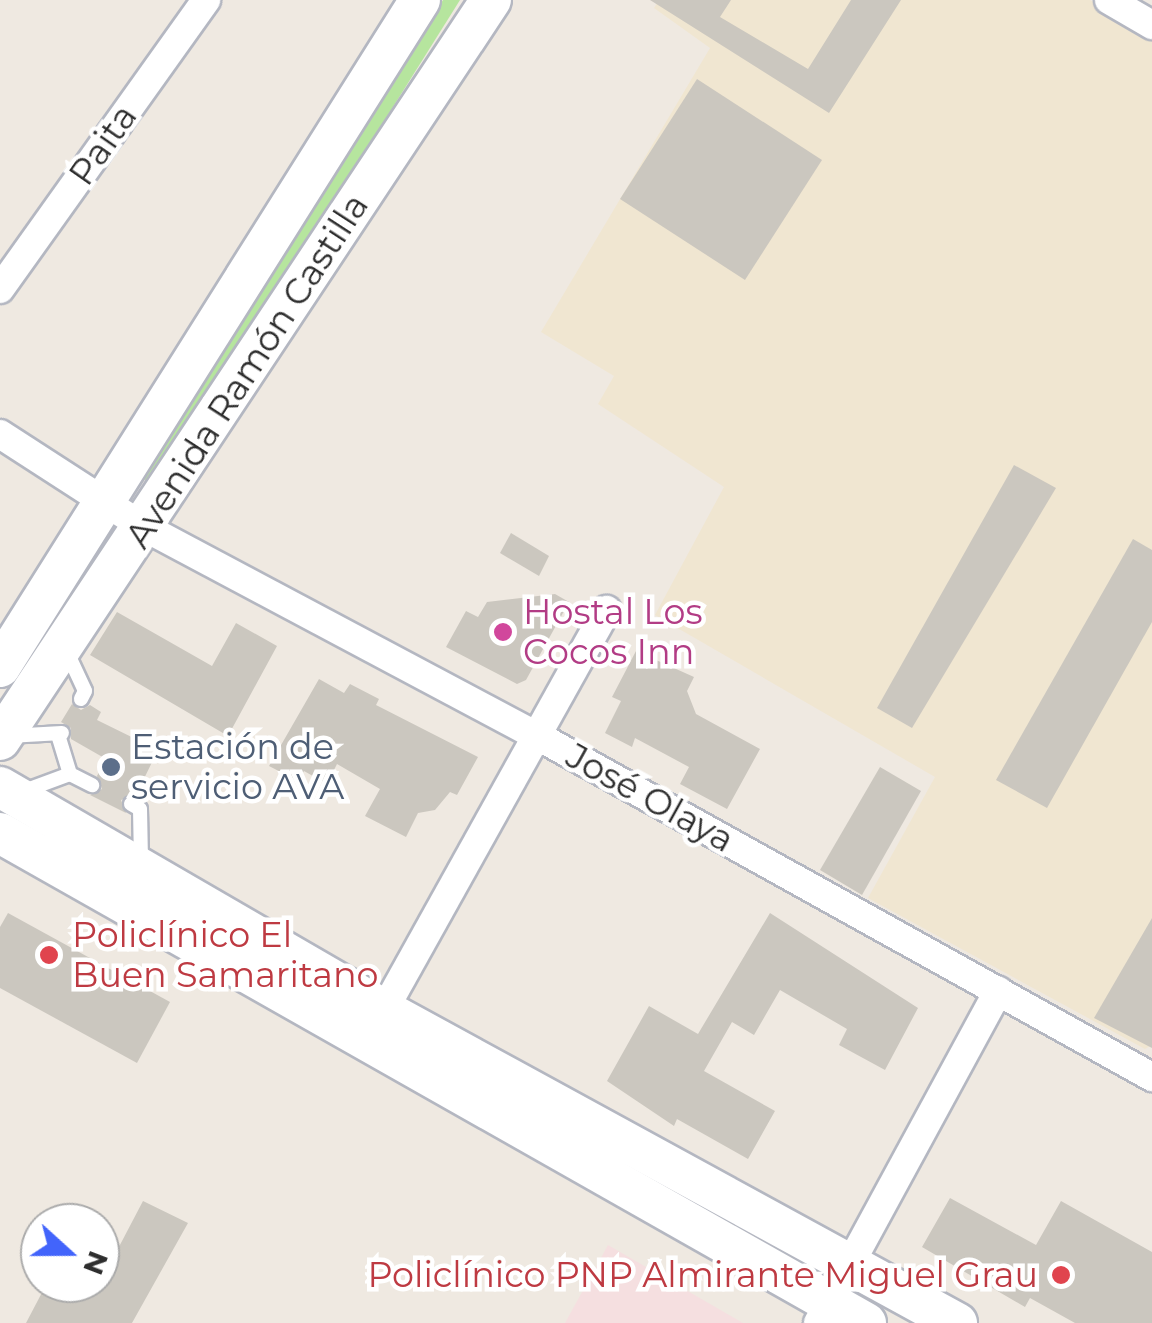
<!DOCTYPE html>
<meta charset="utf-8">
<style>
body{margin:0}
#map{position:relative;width:1152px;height:1323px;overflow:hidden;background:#efe9e1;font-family:Montserrat,sans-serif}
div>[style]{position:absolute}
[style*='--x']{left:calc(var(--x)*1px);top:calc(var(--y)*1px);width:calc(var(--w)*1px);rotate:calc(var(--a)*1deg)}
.education>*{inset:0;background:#f0e6d1}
.medical>*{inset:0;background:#f5dfe0}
.green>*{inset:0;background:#b6e59e}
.building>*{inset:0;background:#cbc7bf}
.roads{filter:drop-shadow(2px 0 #b4b7c1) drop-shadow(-2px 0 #b4b7c1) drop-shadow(0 2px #b4b7c1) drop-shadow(0 -2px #b4b7c1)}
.service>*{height:14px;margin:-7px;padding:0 7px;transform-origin:7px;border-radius:7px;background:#fff}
.minor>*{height:28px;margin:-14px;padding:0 14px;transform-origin:14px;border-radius:14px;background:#fff}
.secondary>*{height:40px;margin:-20px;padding:0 20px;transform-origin:20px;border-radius:20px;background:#fff}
.dots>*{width:28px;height:28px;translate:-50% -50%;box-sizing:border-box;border:5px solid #fff;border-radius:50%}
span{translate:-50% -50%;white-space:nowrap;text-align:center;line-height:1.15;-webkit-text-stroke:9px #fff;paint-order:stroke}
.street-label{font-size:35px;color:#2e2e2e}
.hotel-label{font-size:35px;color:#b23c85}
.left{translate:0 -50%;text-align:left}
.service-label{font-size:35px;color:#4e5e75}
.health-label{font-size:35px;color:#be3a42}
.right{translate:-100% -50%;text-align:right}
.north{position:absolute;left:20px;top:1203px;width:100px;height:100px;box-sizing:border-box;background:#fff;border:2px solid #ababab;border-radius:50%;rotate:111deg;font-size:28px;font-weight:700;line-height:40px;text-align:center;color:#2e2e2e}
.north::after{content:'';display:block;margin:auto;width:35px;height:45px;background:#4264fb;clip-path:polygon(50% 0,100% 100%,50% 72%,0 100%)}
</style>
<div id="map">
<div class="education">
<div style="clip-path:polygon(659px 0,1090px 0,1152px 37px,1152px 1045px,1145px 1049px,868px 898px,935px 777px,655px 615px,724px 487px,598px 404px,614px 376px,541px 332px,710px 48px,654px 8px)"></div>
</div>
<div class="medical">
<div style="clip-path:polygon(608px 1245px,743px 1323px,565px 1323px)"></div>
</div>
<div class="green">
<div style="clip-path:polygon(443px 0,460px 0,155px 487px,144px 479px)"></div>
</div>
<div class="building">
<div style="clip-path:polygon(650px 0,731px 0,720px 17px,808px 69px,851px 0,901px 0,829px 113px)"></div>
<div style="clip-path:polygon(697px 79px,822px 160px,745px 280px,620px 199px)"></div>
<div style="clip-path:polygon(1014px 465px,1056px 488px,912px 728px,877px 708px)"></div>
<div style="clip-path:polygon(511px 533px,549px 556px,539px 576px,500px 553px)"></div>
<div style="clip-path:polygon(1133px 539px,1152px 550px,1152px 622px,1047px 808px,996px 780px)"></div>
<div style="clip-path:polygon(555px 594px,569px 602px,526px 680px,517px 684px,446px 647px,466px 611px,478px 617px,487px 602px)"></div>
<div style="clip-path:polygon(117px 612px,212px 666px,236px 623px,277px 646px,228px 736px,90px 655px)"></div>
<div style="clip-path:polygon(636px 651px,694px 677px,687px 691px,696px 714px,760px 749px,727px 809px,680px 784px,689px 767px,635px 738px,632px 747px,605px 733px,621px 701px,612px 697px)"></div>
<div style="clip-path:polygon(319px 679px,344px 693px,350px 684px,379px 699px,376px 705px,478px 757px,457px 795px,450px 792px,435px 810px,418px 813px,406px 837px,365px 816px,380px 789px,337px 764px,327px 784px,304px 771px,298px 781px,269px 766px)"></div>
<div style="clip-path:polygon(72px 704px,81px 710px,90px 705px,101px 712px,97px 720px,158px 750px,136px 795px,121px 800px,126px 813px,90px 795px,102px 789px,97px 776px,106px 759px,71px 739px,71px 728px,61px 722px)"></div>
<div style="clip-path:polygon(880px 767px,921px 791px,862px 895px,820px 870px)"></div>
<div style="clip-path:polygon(8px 913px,170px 1002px,137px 1063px,0 988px,0 927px)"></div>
<div style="clip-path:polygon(770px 913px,918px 1008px,885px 1070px,839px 1045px,847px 1029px,780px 990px,754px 1035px,732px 1022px,704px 1071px,775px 1111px,748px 1159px,677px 1119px,674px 1126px,607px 1081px,649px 1006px,698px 1034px)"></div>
<div style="clip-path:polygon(1152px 918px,1152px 1048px,1094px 1018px)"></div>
<div style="clip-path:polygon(950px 1198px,1036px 1245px,1061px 1201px,1152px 1252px,1152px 1323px,1075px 1323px,1030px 1298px,1025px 1307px,922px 1247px)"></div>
<div style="clip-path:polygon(143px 1201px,188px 1223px,132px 1323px,26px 1323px,47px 1283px,100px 1283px)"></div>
</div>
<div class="roads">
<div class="service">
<div style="--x:66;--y:650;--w:45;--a:65.1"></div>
<div style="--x:85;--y:691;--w:9;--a:117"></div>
<div style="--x:8;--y:736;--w:54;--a:-3.2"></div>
<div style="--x:59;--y:738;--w:38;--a:73"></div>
<div style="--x:24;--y:791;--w:49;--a:-20.3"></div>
<div style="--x:70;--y:774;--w:25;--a:27"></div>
<div style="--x:131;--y:804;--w:10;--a:29"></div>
<div style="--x:140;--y:809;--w:54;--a:88.9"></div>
</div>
<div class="minor">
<div style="--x:1109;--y:0;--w:50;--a:30.2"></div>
<div style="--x:0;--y:289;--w:355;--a:-54.5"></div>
<div style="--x:0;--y:434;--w:171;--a:32.9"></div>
<div style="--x:144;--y:527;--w:444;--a:28"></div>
<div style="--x:536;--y:735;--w:705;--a:29.04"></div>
<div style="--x:384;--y:1010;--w:458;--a:-60.9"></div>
<div style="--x:818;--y:1323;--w:378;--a:-61.5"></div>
</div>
<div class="secondary">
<div style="--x:0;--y:667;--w:788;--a:-57.8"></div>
<div style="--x:0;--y:740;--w:888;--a:-56.44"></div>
<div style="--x:0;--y:787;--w:444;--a:30.1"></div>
<div style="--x:384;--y:1010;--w:653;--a:28.65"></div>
<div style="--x:0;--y:833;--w:995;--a:29.5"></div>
</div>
</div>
<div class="dots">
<div style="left:503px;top:632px;background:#d1479c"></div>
<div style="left:111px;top:767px;background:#5c6f8a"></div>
<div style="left:49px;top:955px;background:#e0444e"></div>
<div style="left:1061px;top:1275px;background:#e0444e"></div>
</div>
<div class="street-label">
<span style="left:103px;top:145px;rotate:-55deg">Paita</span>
<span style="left:247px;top:371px;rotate:-57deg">Avenida Ramón Castilla</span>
<span style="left:650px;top:798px;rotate:29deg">José Olaya</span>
</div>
<div class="hotel-label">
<span class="left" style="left:523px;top:632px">Hostal Los<br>Cocos Inn</span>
</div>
<div class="service-label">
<span class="left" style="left:131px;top:767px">Estación de<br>servicio AVA</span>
</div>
<div class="health-label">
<span class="left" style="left:72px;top:955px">Policlínico El<br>Buen Samaritano</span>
<span class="right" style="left:1038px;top:1275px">Policlínico PNP Almirante Miguel Grau</span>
</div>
<div class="north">N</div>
</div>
